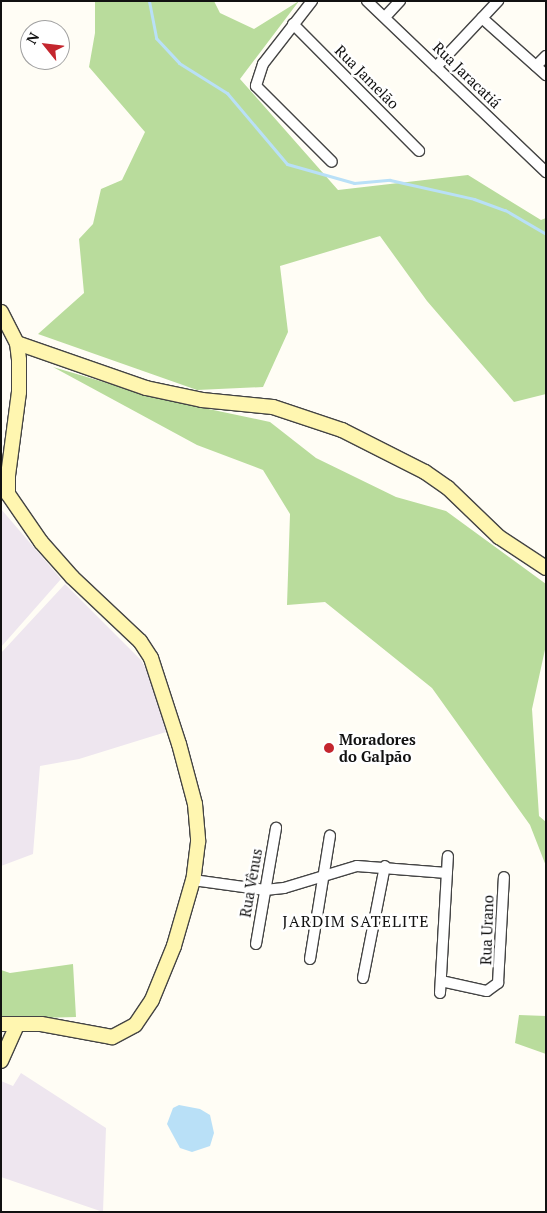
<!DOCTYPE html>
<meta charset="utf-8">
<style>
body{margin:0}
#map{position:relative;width:547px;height:1213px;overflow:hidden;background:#fffdf5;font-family:"PT Serif",serif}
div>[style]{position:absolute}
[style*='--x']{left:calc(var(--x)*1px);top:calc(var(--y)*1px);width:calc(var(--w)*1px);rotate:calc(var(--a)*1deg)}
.industrial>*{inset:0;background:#eee6ef}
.forest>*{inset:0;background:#b9dc9c}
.water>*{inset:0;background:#b9e0f7}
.stream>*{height:3px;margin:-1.5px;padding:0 1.5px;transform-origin:1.5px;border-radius:1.5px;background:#b9e0f7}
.roads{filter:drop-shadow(1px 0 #444) drop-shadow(-1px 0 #444) drop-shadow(0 1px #444) drop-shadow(0 -1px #444)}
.street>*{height:10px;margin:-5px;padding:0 5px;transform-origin:5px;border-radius:5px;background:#fff}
.secondary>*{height:14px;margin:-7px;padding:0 7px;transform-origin:7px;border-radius:7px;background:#fff6b0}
.dots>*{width:14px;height:14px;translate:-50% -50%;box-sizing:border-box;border:2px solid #fff;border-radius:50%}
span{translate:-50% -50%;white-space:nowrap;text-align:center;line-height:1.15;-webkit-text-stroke:5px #fff;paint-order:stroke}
.street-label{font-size:15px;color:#111}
.poi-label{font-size:15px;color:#111;font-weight:700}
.left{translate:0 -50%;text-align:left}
.neighbourhood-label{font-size:16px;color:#111;letter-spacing:1px}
.frame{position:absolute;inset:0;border:2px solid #111;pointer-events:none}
.north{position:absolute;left:20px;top:20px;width:50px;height:50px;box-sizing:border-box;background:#fff;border:1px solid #a0a0a0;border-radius:50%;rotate:299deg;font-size:14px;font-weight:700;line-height:20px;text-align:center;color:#111}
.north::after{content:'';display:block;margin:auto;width:18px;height:22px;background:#c4262e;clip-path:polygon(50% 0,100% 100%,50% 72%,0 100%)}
</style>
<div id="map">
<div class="industrial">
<div style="clip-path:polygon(1px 509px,61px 579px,1px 647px)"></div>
<div style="clip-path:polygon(65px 584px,141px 660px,152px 680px,166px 732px,79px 759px,40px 766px,33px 854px,1px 866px,1px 653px)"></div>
<div style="clip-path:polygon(21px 1073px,106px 1128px,103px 1212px,1px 1177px,1px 1081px,13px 1086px)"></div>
</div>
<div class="forest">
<div style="clip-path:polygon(95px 1px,214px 1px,220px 13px,254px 29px,299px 1px,240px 79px,338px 190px,468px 175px,541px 220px,546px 218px,546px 394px,514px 402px,427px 301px,380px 236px,280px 266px,288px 332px,263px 387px,197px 390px,38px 334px,84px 293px,79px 239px,93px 224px,101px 189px,122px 180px,145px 132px,89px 67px,95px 33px)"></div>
<div style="clip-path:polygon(53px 367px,161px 399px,270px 422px,316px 458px,396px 497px,446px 511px,546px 584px,546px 645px,532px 709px,539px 816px,546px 822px,546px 866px,530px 825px,432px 688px,325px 602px,287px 605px,290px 514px,263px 470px,197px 445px)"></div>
<div style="clip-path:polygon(73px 964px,76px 1017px,1px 1019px,1px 970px,10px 973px)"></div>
<div style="clip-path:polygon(519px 1015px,546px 1016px,546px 1054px,515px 1043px)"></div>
</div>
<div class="water">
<div style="clip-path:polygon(179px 1105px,200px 1109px,210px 1115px,214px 1133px,210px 1146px,192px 1152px,180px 1148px,167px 1124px,173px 1108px)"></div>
</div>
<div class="stream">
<div style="--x:149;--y:1;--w:38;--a:79"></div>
<div style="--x:156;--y:38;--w:34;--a:47"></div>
<div style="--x:179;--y:63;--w:57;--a:32"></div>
<div style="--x:227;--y:93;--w:93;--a:49.8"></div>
<div style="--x:287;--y:164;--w:70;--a:15.8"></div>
<div style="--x:354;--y:183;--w:36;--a:-5"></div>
<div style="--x:390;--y:180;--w:86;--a:12.7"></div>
<div style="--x:474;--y:199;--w:33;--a:20"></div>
<div style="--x:505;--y:210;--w:48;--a:30.3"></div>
</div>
<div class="roads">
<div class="street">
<div style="--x:312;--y:1;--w:80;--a:127.9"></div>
<div style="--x:263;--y:64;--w:23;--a:108"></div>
<div style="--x:256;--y:86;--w:107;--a:45"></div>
<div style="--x:367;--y:1;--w:248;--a:43.7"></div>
<div style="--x:385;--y:17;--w:22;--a:-47"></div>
<div style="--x:482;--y:18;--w:86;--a:41.7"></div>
<div style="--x:293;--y:24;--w:179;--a:45.2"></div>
<div style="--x:536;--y:66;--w:14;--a:-45"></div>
<div style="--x:436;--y:67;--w:91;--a:-46.8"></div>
<div style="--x:193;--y:880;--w:73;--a:7.9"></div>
<div style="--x:265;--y:890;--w:19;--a:-6"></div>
<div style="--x:284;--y:888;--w:76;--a:-16.8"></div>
<div style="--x:357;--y:866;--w:90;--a:4.4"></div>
<div style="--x:256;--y:944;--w:118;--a:-80.2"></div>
<div style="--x:310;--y:959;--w:125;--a:-80.8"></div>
<div style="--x:363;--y:978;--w:114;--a:-78.9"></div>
<div style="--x:441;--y:981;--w:47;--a:12.3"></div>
<div style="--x:487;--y:991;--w:14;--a:-36"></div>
<div style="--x:498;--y:983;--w:106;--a:-86.8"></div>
<div style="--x:440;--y:993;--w:137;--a:-86.7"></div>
</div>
<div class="secondary">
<div style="--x:1;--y:312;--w:35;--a:63"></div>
<div style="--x:17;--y:343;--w:17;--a:83"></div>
<div style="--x:19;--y:360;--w:32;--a:90"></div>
<div style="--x:19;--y:392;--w:84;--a:97.5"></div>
<div style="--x:8;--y:475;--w:19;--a:90"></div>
<div style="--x:8;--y:494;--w:58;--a:55.5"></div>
<div style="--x:41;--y:542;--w:47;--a:48.5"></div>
<div style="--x:72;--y:577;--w:93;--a:43.3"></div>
<div style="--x:140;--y:641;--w:20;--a:57"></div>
<div style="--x:151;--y:658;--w:90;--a:72"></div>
<div style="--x:179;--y:744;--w:62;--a:75.1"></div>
<div style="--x:195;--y:804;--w:38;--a:85"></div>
<div style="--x:198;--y:842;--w:38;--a:97"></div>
<div style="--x:193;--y:880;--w:69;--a:106.1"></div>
<div style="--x:174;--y:946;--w:58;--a:112.2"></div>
<div style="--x:152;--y:1000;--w:30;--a:124"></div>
<div style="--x:135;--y:1025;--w:26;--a:152"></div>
<div style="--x:112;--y:1037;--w:72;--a:-169.6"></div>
<div style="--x:41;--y:1024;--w:40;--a:180"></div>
<div style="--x:17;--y:343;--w:137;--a:19.2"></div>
<div style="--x:146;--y:388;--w:57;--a:12.1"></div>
<div style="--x:202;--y:400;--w:71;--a:5.6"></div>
<div style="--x:273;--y:407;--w:73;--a:18.4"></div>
<div style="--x:342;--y:430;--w:93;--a:26.8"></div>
<div style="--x:425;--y:472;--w:28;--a:35"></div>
<div style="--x:448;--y:488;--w:71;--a:43.9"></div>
<div style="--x:499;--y:537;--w:56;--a:33.4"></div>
<div style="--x:1;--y:1061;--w:37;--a:-66"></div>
</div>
</div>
<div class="dots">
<div style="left:329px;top:748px;background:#c4262e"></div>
</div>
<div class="street-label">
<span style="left:467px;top:75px;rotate:44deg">Rua Jaracatiá</span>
<span style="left:367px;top:77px;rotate:45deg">Rua Jamelão</span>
<span style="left:251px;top:883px;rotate:-80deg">Rua Vênus</span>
<span style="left:487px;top:930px;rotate:-88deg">Rua Urano</span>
</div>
<div class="poi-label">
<span class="left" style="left:339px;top:748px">Moradores<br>do Galpão</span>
</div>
<div class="neighbourhood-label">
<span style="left:356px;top:921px">JARDIM SATELITE</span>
</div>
<div class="frame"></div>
<div class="north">N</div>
</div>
